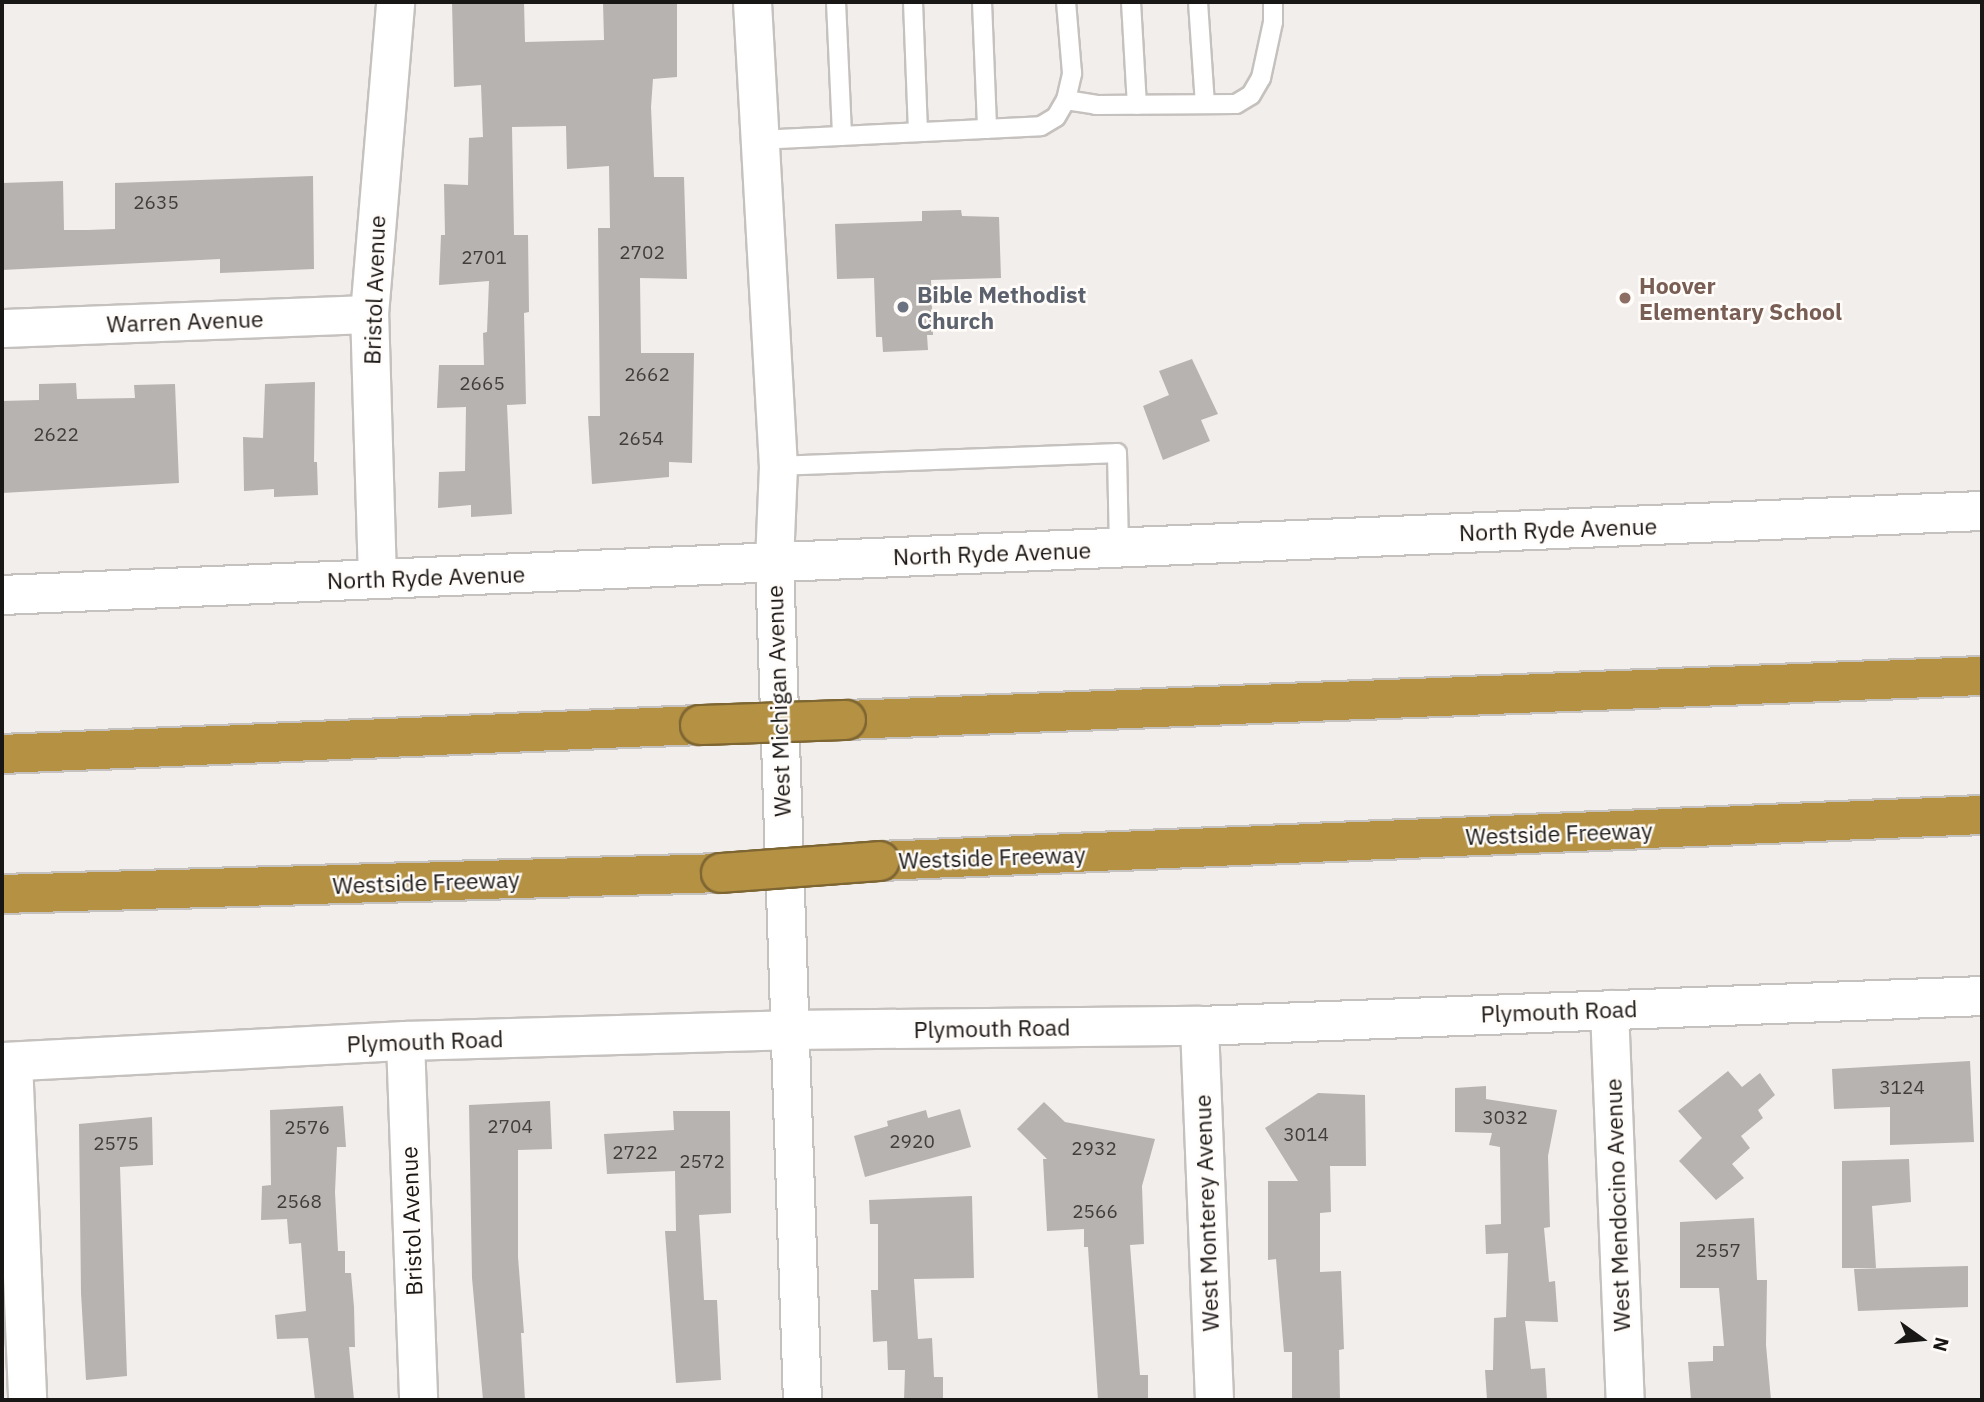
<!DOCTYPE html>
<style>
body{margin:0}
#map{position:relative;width:1984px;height:1402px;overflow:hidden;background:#f2eeeb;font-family:"IBM Plex Sans",sans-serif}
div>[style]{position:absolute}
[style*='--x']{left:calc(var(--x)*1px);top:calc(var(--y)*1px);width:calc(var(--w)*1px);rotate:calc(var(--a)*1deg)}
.building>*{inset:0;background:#b7b3b0}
.roads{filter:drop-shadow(2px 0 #c5c1be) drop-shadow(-2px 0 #c5c1be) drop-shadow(0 2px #c5c1be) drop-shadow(0 -2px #c5c1be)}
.service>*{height:18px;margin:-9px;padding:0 9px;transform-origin:9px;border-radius:9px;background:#fff}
.minor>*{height:37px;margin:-18.5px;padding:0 18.5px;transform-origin:18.5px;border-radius:18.5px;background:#fff}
.tertiary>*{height:38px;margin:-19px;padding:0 19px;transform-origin:19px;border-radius:19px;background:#fff}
.motorway>*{height:38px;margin:-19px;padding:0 19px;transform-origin:19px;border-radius:19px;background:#b49143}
.bridges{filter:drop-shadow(2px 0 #7e6633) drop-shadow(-2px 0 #7e6633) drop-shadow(0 2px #7e6633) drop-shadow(0 -2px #7e6633)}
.motorway-bridge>*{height:38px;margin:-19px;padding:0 19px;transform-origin:19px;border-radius:19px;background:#b49143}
.dots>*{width:19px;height:19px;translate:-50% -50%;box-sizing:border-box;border:4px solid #fffcf9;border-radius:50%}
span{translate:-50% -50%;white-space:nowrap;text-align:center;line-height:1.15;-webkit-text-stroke:5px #fffcf9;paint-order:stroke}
.number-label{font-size:19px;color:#403e3c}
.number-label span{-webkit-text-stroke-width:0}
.education-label{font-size:23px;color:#785e54;font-weight:700}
.left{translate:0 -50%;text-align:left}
.street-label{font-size:23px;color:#191716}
.worship-label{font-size:23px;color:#5b616d;font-weight:700}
.frame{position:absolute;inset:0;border:4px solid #191716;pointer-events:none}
.north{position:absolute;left:1886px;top:1304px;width:70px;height:70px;-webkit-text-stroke:5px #fffcf9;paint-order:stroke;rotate:105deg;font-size:19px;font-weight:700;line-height:28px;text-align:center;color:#191716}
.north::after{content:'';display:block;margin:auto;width:24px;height:32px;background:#191716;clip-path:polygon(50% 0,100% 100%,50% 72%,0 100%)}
</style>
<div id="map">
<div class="building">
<div style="clip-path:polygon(452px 2px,524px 2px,525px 42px,604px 40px,603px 2px,677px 2px,677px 77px,653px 79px,651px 107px,654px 177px,684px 177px,687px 279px,640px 278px,641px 353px,694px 353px,692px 463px,669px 462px,669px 477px,592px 484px,588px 416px,600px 416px,598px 228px,610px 228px,609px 166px,567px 169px,566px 126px,512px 127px,514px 235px,528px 235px,529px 312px,524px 313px,526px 404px,507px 405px,512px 514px,471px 517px,471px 505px,438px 508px,439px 472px,465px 471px,466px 407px,437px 408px,439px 365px,484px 365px,483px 333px,487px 332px,489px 281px,439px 285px,441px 235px,445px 235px,444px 184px,468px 185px,469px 138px,483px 137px,481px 85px,454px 87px)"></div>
<div style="clip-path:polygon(313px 176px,314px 269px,220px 273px,220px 259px,2px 270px,2px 183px,63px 181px,64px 230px,88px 230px,115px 229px,115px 183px)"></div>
<div style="clip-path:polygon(961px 210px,962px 216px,999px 217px,1001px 278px,931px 280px,933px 335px,927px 335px,928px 350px,883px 352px,882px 337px,876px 337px,874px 278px,837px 279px,835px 224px,922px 221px,922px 211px)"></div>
<div style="clip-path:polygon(1192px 359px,1218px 414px,1201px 420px,1210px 441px,1163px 460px,1143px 406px,1169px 395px,1159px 371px)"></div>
<div style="clip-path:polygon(315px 382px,314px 462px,317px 462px,318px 495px,274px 497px,274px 489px,244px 491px,243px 437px,263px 438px,265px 384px)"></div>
<div style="clip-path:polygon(76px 383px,77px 399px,135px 398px,134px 385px,175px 384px,179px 483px,2px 493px,2px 401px,39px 400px,39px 384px)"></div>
<div style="clip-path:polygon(1970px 1061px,1974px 1142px,1890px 1145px,1890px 1107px,1834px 1109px,1832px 1069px)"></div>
<div style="clip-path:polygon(1728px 1071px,1742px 1087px,1760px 1073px,1775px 1095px,1758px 1110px,1763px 1118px,1741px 1136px,1750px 1148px,1732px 1164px,1744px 1178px,1716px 1200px,1679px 1161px,1702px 1138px,1678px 1111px)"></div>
<div style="clip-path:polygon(1486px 1086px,1486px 1099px,1557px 1110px,1548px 1156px,1550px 1227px,1544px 1228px,1549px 1282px,1555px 1281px,1558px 1322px,1525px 1321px,1531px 1369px,1545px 1368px,1547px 1400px,1487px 1400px,1485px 1370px,1493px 1370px,1494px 1318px,1506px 1317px,1508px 1253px,1486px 1254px,1485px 1225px,1501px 1224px,1500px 1147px,1489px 1145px,1492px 1133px,1455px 1132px,1455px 1088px)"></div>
<div style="clip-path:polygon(1318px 1093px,1365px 1095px,1366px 1166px,1330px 1166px,1331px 1212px,1320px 1213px,1320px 1272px,1341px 1271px,1344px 1349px,1339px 1350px,1340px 1400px,1292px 1400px,1292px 1352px,1284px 1352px,1276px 1259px,1268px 1260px,1268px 1181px,1298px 1181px,1265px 1128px)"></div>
<div style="clip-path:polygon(550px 1101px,552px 1149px,518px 1150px,518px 1257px,524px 1333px,521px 1333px,525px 1400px,483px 1400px,472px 1278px,469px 1105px)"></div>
<div style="clip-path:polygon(1044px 1102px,1065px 1122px,1155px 1139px,1142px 1186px,1144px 1244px,1130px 1245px,1140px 1375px,1148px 1375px,1148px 1400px,1098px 1400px,1088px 1247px,1084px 1247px,1084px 1229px,1047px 1231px,1043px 1159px,1047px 1159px,1017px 1129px)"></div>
<div style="clip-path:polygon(343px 1106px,346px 1147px,337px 1147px,335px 1192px,338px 1251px,345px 1251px,345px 1273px,351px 1273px,354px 1307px,355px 1347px,349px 1347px,354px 1400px,315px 1400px,308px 1338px,277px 1339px,275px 1315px,306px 1311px,301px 1243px,289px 1244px,287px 1219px,261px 1220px,262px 1186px,271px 1185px,270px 1110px)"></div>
<div style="clip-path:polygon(960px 1109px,971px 1147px,865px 1177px,854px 1136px,888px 1126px,887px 1121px,926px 1110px,928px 1118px)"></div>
<div style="clip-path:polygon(673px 1111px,730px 1111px,731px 1213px,699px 1215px,704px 1300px,717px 1300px,721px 1380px,676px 1383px,665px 1231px,676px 1231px,675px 1171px,607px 1174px,604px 1134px,674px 1130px)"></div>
<div style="clip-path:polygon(152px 1117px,153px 1165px,120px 1167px,127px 1376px,86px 1380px,81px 1293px,79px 1124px)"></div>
<div style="clip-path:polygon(1909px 1159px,1911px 1202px,1872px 1206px,1876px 1268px,1842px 1268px,1842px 1161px)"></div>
<div style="clip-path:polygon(972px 1196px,974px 1278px,914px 1279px,918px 1339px,932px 1338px,934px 1377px,943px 1377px,943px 1400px,904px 1400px,905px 1370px,888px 1370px,887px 1341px,873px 1342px,871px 1290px,878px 1290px,878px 1224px,870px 1224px,869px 1200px)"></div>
<div style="clip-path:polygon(1754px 1218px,1757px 1280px,1767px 1280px,1766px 1345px,1771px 1400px,1691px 1400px,1688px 1362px,1713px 1361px,1713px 1346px,1724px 1346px,1719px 1288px,1680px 1288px,1680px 1222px)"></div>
<div style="clip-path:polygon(1968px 1266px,1968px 1307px,1858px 1311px,1854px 1269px)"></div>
</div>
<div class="roads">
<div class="service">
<div style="--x:836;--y:2;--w:134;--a:87.4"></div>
<div style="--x:913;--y:2;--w:130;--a:87.8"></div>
<div style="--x:982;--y:2;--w:127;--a:87.7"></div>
<div style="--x:1131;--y:2;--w:103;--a:86.7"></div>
<div style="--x:1198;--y:2;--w:102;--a:86.1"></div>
<div style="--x:1066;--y:100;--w:30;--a:9"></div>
<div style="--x:1096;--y:105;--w:140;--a:-0.4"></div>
<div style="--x:1236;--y:104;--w:17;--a:-31"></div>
<div style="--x:1251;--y:95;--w:20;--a:-60"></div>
<div style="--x:1261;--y:78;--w:57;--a:-77.9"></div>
<div style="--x:1273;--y:22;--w:20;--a:-90"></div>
<div style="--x:758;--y:140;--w:283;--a:-2.8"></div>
<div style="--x:1041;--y:126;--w:17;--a:-31"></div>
<div style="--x:1056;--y:117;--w:20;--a:-60"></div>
<div style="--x:1066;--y:100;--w:28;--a:-77"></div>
<div style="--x:1072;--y:73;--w:71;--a:-94.8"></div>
<div style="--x:778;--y:466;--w:339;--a:-2.2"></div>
<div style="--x:1117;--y:453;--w:94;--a:88.8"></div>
</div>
<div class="minor">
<div style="--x:752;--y:2;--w:465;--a:86.8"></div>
<div style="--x:778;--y:466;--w:96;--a:92.4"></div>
<div style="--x:774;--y:562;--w:838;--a:88.09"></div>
<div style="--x:2;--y:328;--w:367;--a:-2.2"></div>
<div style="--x:377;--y:579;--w:265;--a:-91.7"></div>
<div style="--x:369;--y:314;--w:313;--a:-85.2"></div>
<div style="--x:1609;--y:1009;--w:391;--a:87.7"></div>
<div style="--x:1199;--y:1026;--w:374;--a:87.7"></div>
<div style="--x:405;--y:1041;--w:359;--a:87.9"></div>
<div style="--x:13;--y:1061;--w:339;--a:87.6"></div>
</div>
<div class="tertiary">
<div style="--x:2;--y:595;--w:1982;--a:-2.43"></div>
<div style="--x:2;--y:1062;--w:404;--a:-3"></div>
<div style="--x:405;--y:1041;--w:383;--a:-1.6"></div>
<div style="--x:788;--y:1030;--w:411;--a:-0.6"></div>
<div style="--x:1199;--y:1026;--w:784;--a:-2.19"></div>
</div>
<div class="motorway">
<div style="--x:846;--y:720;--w:1137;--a:-2.22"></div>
<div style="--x:2;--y:754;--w:699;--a:-2.38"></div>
<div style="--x:880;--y:861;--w:1103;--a:-2.39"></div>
<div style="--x:2;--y:894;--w:719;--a:-1.67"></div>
</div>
</div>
<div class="bridges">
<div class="motorway-bridge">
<div style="--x:700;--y:725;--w:146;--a:-2"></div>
<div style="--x:721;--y:873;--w:159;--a:-4.3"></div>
</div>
</div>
<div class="dots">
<div style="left:1625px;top:298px;background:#8d6e63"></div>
<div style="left:903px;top:307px;background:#6b7280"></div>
</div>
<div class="number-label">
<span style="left:156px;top:203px">2635</span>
<span style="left:642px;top:253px">2702</span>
<span style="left:484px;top:258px">2701</span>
<span style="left:647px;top:375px">2662</span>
<span style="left:482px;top:384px">2665</span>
<span style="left:56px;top:435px">2622</span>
<span style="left:641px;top:439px">2654</span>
<span style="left:1902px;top:1088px">3124</span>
<span style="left:1505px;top:1118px">3032</span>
<span style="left:510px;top:1127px">2704</span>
<span style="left:307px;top:1128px">2576</span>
<span style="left:1306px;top:1135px">3014</span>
<span style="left:912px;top:1142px">2920</span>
<span style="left:116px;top:1144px">2575</span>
<span style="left:1094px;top:1149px">2932</span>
<span style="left:635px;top:1153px">2722</span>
<span style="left:702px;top:1162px">2572</span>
<span style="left:299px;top:1202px">2568</span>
<span style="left:1095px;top:1212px">2566</span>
<span style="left:1718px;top:1251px">2557</span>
</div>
<div class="education-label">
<span class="left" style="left:1639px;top:298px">Hoover<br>Elementary School</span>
</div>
<div class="street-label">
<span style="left:374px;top:290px;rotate:-88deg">Bristol Avenue</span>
<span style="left:185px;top:321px;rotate:-2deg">Warren Avenue</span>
<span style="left:1558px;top:529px;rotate:-2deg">North Ryde Avenue</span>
<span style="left:992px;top:553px;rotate:-2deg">North Ryde Avenue</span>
<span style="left:426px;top:577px;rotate:-2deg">North Ryde Avenue</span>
<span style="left:778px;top:701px;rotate:-92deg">West Michigan Avenue</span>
<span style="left:1559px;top:833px;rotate:-2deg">Westside Freeway</span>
<span style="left:992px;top:857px;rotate:-2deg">Westside Freeway</span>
<span style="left:426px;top:882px;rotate:-2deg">Westside Freeway</span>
<span style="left:1559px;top:1011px;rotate:-2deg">Plymouth Road</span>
<span style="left:992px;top:1028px;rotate:-1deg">Plymouth Road</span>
<span style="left:425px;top:1041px;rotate:-2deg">Plymouth Road</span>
<span style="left:1617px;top:1205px;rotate:-92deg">West Mendocino Avenue</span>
<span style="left:1206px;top:1213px;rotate:-92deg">West Monterey Avenue</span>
<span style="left:411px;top:1221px;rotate:-92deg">Bristol Avenue</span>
</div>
<div class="worship-label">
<span class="left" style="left:917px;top:307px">Bible Methodist<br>Church</span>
</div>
<div class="frame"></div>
<div class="north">N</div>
</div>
